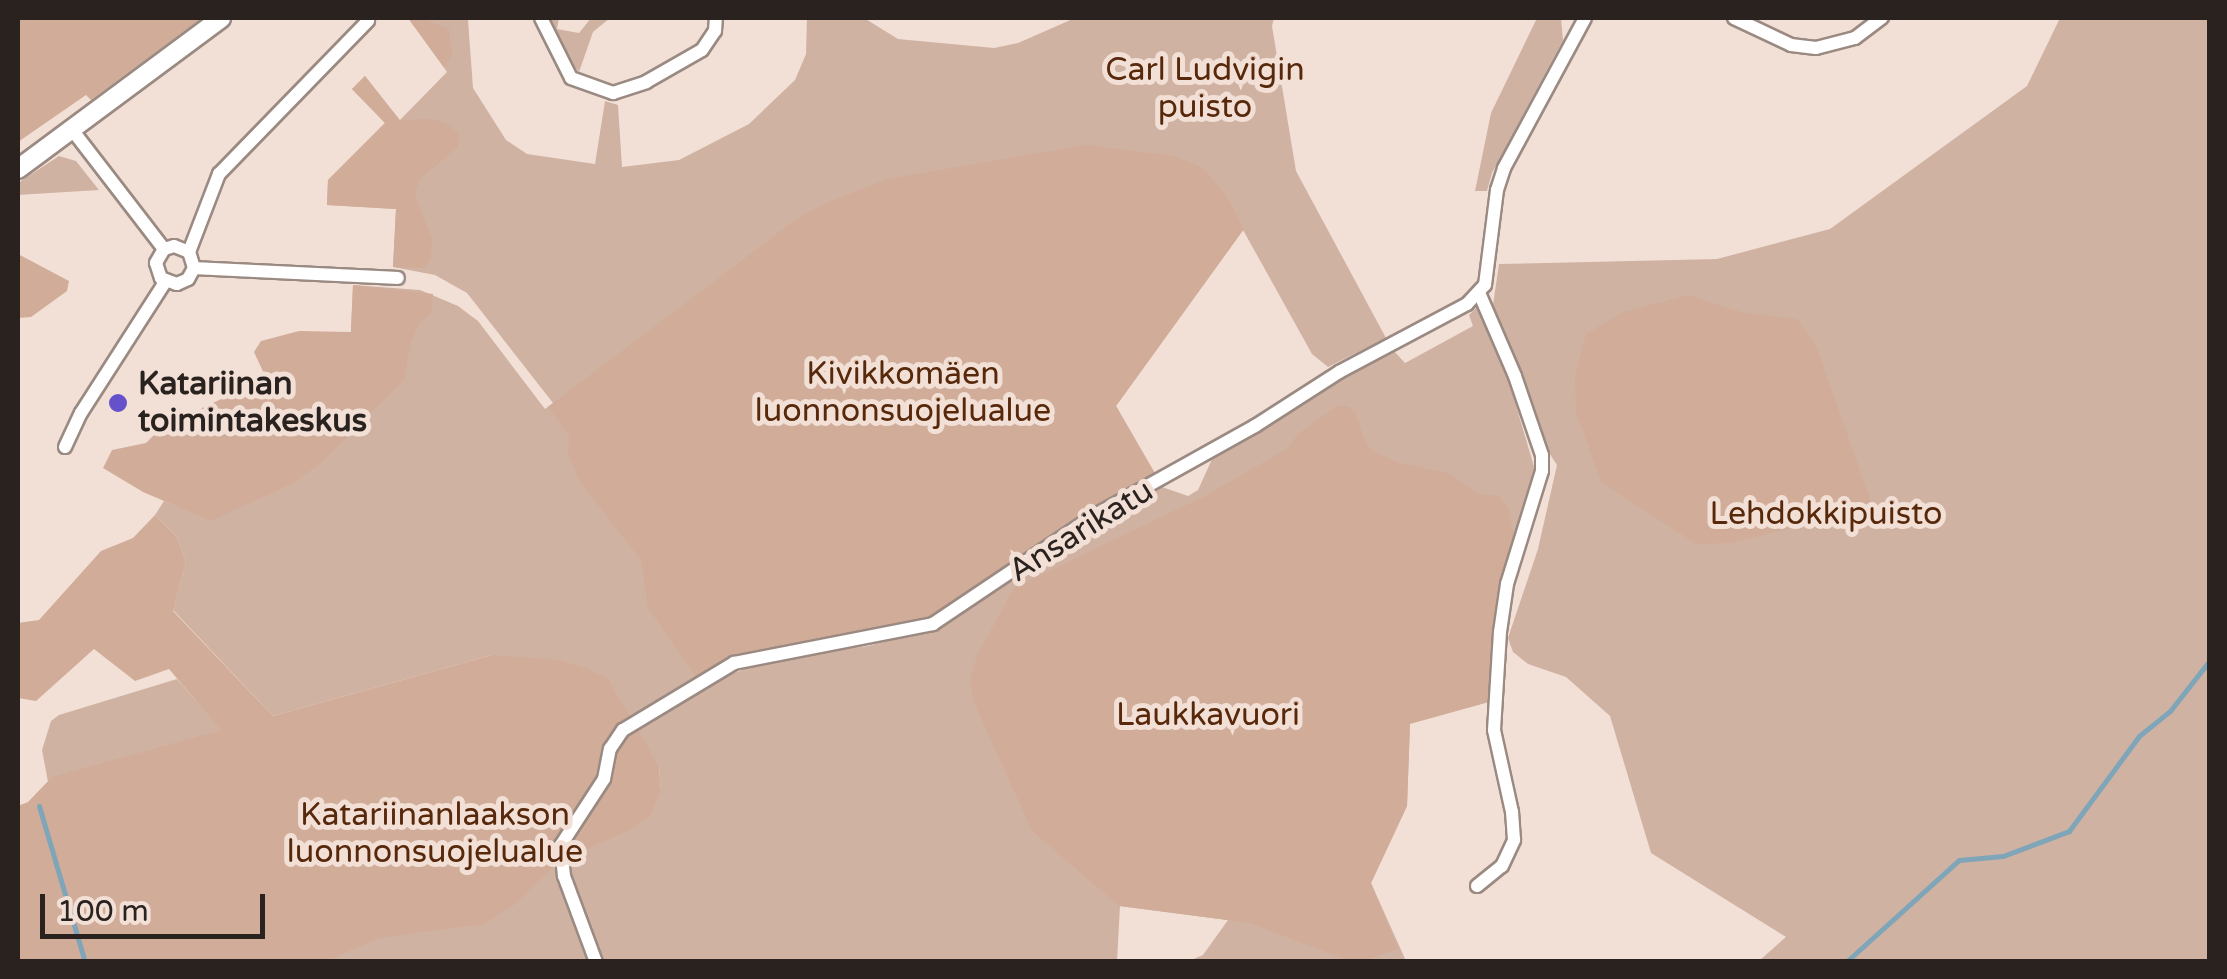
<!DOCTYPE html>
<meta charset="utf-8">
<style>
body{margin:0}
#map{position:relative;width:2227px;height:979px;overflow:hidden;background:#f2e0d7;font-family:"Varela Round",sans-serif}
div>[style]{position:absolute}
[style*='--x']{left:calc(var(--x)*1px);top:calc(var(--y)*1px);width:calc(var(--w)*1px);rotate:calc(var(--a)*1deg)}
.green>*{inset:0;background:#d0b2a3}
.forest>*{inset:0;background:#d1ac99}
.stream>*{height:5px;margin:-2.5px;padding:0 2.5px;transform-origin:2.5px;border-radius:2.5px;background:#7fa5b9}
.roads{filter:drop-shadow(2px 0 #9b8a82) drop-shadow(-2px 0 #9b8a82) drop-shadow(0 2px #9b8a82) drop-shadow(0 -2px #9b8a82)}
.minor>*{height:12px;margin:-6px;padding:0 6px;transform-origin:6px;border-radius:6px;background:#fff}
.secondary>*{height:18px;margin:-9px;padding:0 9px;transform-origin:9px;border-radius:9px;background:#fff}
.dots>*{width:28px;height:28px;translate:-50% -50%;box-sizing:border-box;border:5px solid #f2e0d7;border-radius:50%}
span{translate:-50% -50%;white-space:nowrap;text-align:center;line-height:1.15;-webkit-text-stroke:10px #f2e0d7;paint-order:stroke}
.park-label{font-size:32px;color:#58280b}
.poi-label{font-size:32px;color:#29221f;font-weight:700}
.left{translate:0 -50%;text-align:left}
.street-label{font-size:32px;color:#29221f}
.frame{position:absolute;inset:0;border:20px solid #29221f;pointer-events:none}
.scale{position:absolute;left:40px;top:894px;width:225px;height:45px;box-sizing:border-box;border:5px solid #29221f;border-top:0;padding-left:12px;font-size:30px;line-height:35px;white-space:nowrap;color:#29221f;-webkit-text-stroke:8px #f2e0d7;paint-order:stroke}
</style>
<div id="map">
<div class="green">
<div style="clip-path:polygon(408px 18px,474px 18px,468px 20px,473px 88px,506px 140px,527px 154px,595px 164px,605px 101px,618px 105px,622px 167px,679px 160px,749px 124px,795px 80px,806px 54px,807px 18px,864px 18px,898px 39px,994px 48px,1018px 43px,1075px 18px,1274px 18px,1272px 26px,1296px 171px,1386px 338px,1328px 367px,1312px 354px,1243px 230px,1116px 406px,1157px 477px,1094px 508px,1000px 572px,697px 678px,702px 685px,772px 659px,868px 646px,932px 629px,964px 612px,1095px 520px,1148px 492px,1162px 487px,1188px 496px,1198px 490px,1213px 457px,1347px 375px,1395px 352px,1405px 363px,1473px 326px,1469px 315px,1479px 305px,1500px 351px,1535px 470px,1515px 543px,1496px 700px,1410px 723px,1407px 806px,1371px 883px,1406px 961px,1189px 961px,1203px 955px,1228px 920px,1120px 906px,1117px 961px,111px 961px,561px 860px,598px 843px,661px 791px,659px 766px,633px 725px,492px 655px,273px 716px,173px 610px,186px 562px,177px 537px,155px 515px,164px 501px,179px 507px,349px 371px,353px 285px,420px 290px,458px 306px,478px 321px,545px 409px,553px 403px,467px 293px,435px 275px,393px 267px,396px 209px,327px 205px,328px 180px,385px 123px,352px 89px,365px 76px,400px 120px,447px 72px)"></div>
<div style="clip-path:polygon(549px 18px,559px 18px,557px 29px,579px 33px,591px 18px,610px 18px,593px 32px,579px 72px,565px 56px)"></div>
<div style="clip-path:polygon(1537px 18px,1561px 18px,1563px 40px,1492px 173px,1487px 191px,1475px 191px,1491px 113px)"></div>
<div style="clip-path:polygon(2060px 18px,2209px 18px,2209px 961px,1759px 961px,1786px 937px,1651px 853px,1610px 716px,1566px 677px,1528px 664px,1513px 652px,1508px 638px,1538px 549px,1557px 465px,1542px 442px,1493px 305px,1499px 264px,1717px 259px,1830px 229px,2027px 86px)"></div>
<div style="clip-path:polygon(59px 156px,76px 161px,99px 190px,18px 195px,18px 183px)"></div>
<div style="clip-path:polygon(177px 679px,222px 730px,48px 782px,42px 750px,51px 721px,59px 715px)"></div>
</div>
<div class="forest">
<div style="clip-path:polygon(18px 18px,202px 18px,91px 100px,86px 95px,18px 142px)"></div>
<div style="clip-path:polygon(408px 18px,422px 18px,449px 29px,452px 56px,444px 67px)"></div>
<div style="clip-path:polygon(365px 76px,399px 120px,430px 119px,447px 123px,459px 134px,458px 147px,420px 179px,415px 195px,432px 240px,431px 260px,424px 268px,393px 267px,396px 209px,327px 205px,328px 180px,385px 123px,352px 89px)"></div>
<div style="clip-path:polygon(1087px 145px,1174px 156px,1203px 168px,1226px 195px,1244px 229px,1116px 406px,1157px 477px,1094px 508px,931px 619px,734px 663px,696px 677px,648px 608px,641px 560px,580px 482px,568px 453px,569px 436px,548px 407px,795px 220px,826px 203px,887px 179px)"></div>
<div style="clip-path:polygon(18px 254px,69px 281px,67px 291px,31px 317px,18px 318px)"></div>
<div style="clip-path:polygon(353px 285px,433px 294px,432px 312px,419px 323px,410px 346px,404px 380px,320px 464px,293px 483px,211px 521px,143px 492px,103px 468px,112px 450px,146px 443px,168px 421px,189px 419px,202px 408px,266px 378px,254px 352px,261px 341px,299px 331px,351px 332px)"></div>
<div style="clip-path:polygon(1688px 295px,1744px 313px,1797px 319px,1816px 345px,1871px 502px,1829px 519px,1730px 543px,1696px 544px,1601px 482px,1576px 412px,1575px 375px,1586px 334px,1623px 312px)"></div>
<div style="clip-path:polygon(1337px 406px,1349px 406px,1356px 413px,1366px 444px,1375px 452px,1399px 463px,1449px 473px,1478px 494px,1499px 496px,1508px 507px,1517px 553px,1496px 700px,1410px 724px,1407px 806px,1371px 883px,1398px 949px,1363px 961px,1349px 961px,1250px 923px,1119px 906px,1032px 831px,975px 705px,970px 681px,977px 655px,1014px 588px,1209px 494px,1288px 448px,1298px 434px)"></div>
<div style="clip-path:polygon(155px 515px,177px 537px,186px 562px,173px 611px,273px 716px,492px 655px,559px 660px,587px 668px,608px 679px,659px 766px,661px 791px,650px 815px,630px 830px,561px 860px,514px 905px,483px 924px,379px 938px,327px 961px,18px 961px,18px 806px,28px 802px,52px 777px,221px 730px,169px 669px,135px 681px,94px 649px,36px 701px,18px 698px,18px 623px,39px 620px,101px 551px,133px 538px)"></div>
</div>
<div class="stream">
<div style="--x:39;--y:806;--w:163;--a:73.6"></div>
<div style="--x:1846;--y:962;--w:152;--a:-42.1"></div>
<div style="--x:1959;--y:860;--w:44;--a:-5.2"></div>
<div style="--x:2003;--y:856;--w:71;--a:-20.7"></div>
<div style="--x:2069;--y:831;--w:118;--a:-53.6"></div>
<div style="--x:2139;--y:736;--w:40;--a:-39"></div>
<div style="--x:2170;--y:711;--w:65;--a:-51.9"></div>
</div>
<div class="roads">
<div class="minor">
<div style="--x:541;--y:18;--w:67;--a:63.4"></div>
<div style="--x:571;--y:78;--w:45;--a:19.7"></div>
<div style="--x:613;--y:93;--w:35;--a:-18"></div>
<div style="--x:646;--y:82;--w:64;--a:-29.7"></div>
<div style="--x:702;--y:50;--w:23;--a:-56"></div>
<div style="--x:715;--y:31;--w:13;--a:-86"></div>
<div style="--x:1734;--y:18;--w:63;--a:25.3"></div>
<div style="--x:1791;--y:45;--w:25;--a:7"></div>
<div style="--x:1816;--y:48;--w:40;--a:-14.4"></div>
<div style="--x:1855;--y:38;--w:34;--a:-37"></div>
<div style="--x:70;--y:127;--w:154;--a:52.4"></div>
<div style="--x:164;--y:249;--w:16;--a:120"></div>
<div style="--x:156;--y:263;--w:16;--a:72"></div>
<div style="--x:161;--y:278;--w:17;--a:21"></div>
<div style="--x:177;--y:284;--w:12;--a:-24"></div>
<div style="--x:188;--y:279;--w:13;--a:-61"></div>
<div style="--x:194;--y:268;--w:17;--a:-107"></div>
<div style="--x:189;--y:252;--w:16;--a:-158"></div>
<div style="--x:174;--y:246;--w:10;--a:163"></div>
<div style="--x:189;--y:252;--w:84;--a:-69"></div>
<div style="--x:219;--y:174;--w:214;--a:-45.8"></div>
<div style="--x:194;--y:268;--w:204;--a:2.8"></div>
<div style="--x:65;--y:447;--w:38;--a:-65"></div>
<div style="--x:81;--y:413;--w:156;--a:-57.3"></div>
<div style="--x:1477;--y:886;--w:32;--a:-39"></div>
<div style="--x:1502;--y:866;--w:29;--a:-65"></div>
<div style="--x:1514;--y:840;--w:28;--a:-94"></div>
<div style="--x:1512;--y:812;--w:84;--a:-102.4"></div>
<div style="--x:1494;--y:730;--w:98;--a:-86.5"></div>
<div style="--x:1500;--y:632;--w:49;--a:-81.7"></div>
<div style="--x:1507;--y:584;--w:118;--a:-72.8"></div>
<div style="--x:1542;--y:471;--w:16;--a:-90"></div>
<div style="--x:1542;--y:455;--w:83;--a:-108.9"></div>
<div style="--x:1515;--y:376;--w:88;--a:-113.4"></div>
<div style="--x:596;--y:962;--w:92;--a:-110.4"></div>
<div style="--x:564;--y:876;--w:31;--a:-96"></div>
<div style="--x:561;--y:845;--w:79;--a:-56.9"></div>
<div style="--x:604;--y:779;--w:31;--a:-79"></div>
<div style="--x:610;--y:749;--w:23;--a:-56"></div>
<div style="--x:623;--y:730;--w:130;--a:-31.1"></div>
<div style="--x:734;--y:663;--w:203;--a:-11.1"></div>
<div style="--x:933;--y:624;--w:197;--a:-33.9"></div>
<div style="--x:1097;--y:514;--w:181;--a:-29.1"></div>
<div style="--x:1255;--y:426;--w:100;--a:-32.7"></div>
<div style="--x:1339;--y:372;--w:145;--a:-28"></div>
<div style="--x:1467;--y:304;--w:26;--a:-47"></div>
<div style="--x:1485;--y:285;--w:96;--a:-82.8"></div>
<div style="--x:1497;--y:190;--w:23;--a:-72"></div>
<div style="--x:1504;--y:168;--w:170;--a:-61.6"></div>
</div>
<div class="secondary">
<div style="--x:18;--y:169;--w:253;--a:-36.6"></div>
</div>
</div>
<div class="dots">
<div style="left:118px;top:403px;background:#6551ca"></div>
</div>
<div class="park-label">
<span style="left:1205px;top:89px">Carl Ludvigin<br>puisto</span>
<span style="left:903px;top:393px">Kivikkomäen<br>luonnonsuojelualue</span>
<span style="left:1826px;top:514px">Lehdokkipuisto</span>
<span style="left:1208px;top:715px">Laukkavuori</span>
<span style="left:435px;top:834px">Katariinanlaakson<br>luonnonsuojelualue</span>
</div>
<div class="poi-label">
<span class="left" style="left:138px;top:403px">Katariinan<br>toimintakeskus</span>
</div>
<div class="street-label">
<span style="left:1081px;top:531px;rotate:-32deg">Ansarikatu</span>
</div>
<div class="frame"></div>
<div class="scale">100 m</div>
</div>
